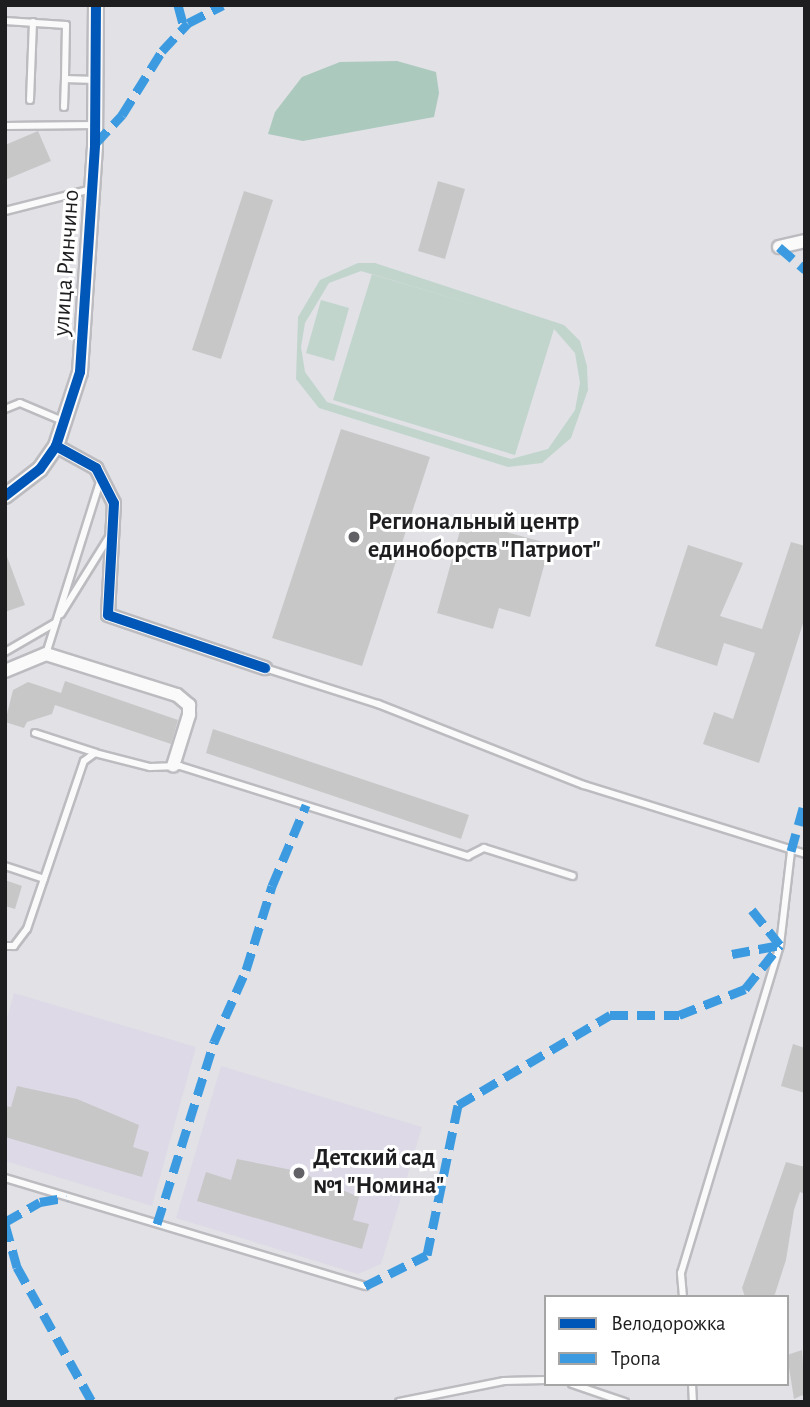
<!DOCTYPE html>
<meta charset="utf-8">
<style>
body{margin:0}
#map{position:relative;width:810px;height:1407px;overflow:hidden;background:#e1e1e6;font-family:"Alegreya Sans",sans-serif}
div>[style]{position:absolute}
[style*='--x']{left:calc(var(--x)*1px);top:calc(var(--y)*1px);width:calc(var(--w)*1px);rotate:calc(var(--a)*1deg)}
.education>*{inset:0;background:#ded9e6}
.green>*{inset:0;background:#c1d5cd}
.forest>*{inset:0;background:#acc9bd}
.building>*{inset:0;background:#c8c7c8}
.roads{filter:drop-shadow(2px 0 #bcbcc0) drop-shadow(-2px 0 #bcbcc0) drop-shadow(0 2px #bcbcc0) drop-shadow(0 -2px #bcbcc0)}
.service>*{height:6px;margin:-3px;padding:0 3px;transform-origin:3px;border-radius:3px;background:#fafafb}
.minor>*{height:12px;margin:-6px;padding:0 6px;transform-origin:6px;border-radius:6px;background:#fafafb}
.tertiary>*{height:14px;margin:-7px;padding:0 7px;transform-origin:7px;border-radius:7px;background:#fafafb}
.quiet>*{height:9px;margin-top:-4.5px;transform-origin:0;background:repeating-linear-gradient(90deg,#3c9be0 0 18px,transparent 0 27px)}
.cycleway>*{height:10px;margin:-5px;padding:0 5px;transform-origin:5px;border-radius:5px;background:#0057b8}
.dots>*{width:19px;height:19px;translate:-50% -50%;box-sizing:border-box;border:4px solid #fff;border-radius:50%}
span{translate:-50% -50%;white-space:nowrap;text-align:center;line-height:1.15;-webkit-text-stroke:6px #fff;paint-order:stroke}
.street-label{font-size:24px;color:#1e1e21}
.poi-label{font-size:24px;color:#1e1e21;font-weight:700}
.left{translate:0 -50%;text-align:left}
.frame{position:absolute;inset:0;border:7px solid #1e1e21;pointer-events:none}
.legend{position:absolute;left:544px;top:1295px;width:245px;height:91px;box-sizing:border-box;background:#fff;border:2px solid #a5a5a6;margin:0;padding:9px 12px;list-style:none;font-size:21px;color:#1e1e21}
.legend li{display:flex;align-items:center;gap:14px;height:35px}
.legend b{width:35px;border:2px solid #a5a5a6}
</style>
<div id="map">
<div class="education">
<div style="clip-path:polygon(14px 993px,196px 1047px,152px 1206px,5px 1161px,5px 1025px)"></div>
<div style="clip-path:polygon(221px 1066px,422px 1127px,381px 1264px,358px 1274px,176px 1218px)"></div>
</div>
<div class="green">
<div style="clip-path:polygon(evenodd,358px 263px,375px 263px,564px 325px,580px 341px,587px 366px,588px 390px,571px 438px,542px 463px,508px 467px,319px 408px,296px 379px,298px 317px,320px 280px,358px 263px,361px 271px,534px 323px,372px 274px,333px 400px,515px 455px,554px 329px,575px 353px,580px 383px,575px 410px,548px 449px,511px 459px,327px 402px,305px 372px,301px 347px,305px 323px,329px 283px,361px 271px)"></div>
<div style="clip-path:polygon(321px 300px,349px 308px,334px 361px,306px 353px)"></div>
</div>
<div class="forest">
<div style="clip-path:polygon(397px 61px,436px 72px,439px 93px,434px 117px,303px 141px,268px 134px,275px 112px,302px 77px,340px 62px)"></div>
</div>
<div class="building">
<div style="clip-path:polygon(38px 131px,51px 161px,5px 180px,5px 145px)"></div>
<div style="clip-path:polygon(438px 181px,465px 189px,445px 259px,418px 251px)"></div>
<div style="clip-path:polygon(244px 191px,273px 200px,221px 359px,192px 350px)"></div>
<div style="clip-path:polygon(341px 429px,430px 457px,362px 666px,272px 638px)"></div>
<div style="clip-path:polygon(463px 520px,550px 544px,530px 617px,499px 608px,493px 629px,437px 613px)"></div>
<div style="clip-path:polygon(791px 542px,805px 546px,805px 617px,759px 763px,703px 744px,714px 712px,733px 719px,755px 653px,724px 643px,717px 666px,655px 646px,688px 545px,743px 563px,720px 616px,762px 629px)"></div>
<div style="clip-path:polygon(5px 551px,25px 605px,5px 612px)"></div>
<div style="clip-path:polygon(65px 681px,178px 720px,171px 744px,55px 705px,52px 714px,27px 722px,24px 728px,5px 722px,13px 690px,28px 682px,61px 693px)"></div>
<div style="clip-path:polygon(213px 729px,469px 815px,461px 839px,206px 753px)"></div>
<div style="clip-path:polygon(5px 880px,22px 886px,15px 909px,5px 906px)"></div>
<div style="clip-path:polygon(793px 1044px,805px 1048px,805px 1093px,781px 1086px)"></div>
<div style="clip-path:polygon(17px 1086px,77px 1099px,139px 1125px,133px 1147px,149px 1152px,142px 1177px,5px 1137px,5px 1106px,11px 1107px)"></div>
<div style="clip-path:polygon(237px 1159px,297px 1171px,359px 1197px,353px 1220px,369px 1224px,362px 1249px,197px 1201px,206px 1172px,231px 1180px)"></div>
<div style="clip-path:polygon(786px 1162px,805px 1167px,805px 1194px,800px 1192px,794px 1210px,786px 1260px,774px 1297px,745px 1297px,742px 1288px)"></div>
<div style="clip-path:polygon(802px 1350px,805px 1394px,794px 1399px,787px 1355px)"></div>
</div>
<div class="roads">
<div class="service">
<div style="--x:5;--y:21;--w:61;--a:3.8"></div>
<div style="--x:66;--y:25;--w:54;--a:91.1"></div>
<div style="--x:65;--y:79;--w:30;--a:2"></div>
<div style="--x:30;--y:100;--w:78;--a:-87.8"></div>
<div style="--x:64;--y:107;--w:28;--a:-88"></div>
<div style="--x:5;--y:126;--w:90;--a:-0.6"></div>
<div style="--x:5;--y:211;--w:90;--a:-14.2"></div>
<div style="--x:5;--y:409;--w:16;--a:-22"></div>
<div style="--x:20;--y:403;--w:49;--a:22.9"></div>
<div style="--x:61;--y:614;--w:91;--a:-58.1"></div>
<div style="--x:5;--y:652;--w:58;--a:-30.1"></div>
<div style="--x:46;--y:654;--w:183;--a:-72.6"></div>
<div style="--x:265;--y:668;--w:119;--a:17.7"></div>
<div style="--x:378;--y:704;--w:221;--a:21.5"></div>
<div style="--x:584;--y:785;--w:232;--a:17.3"></div>
<div style="--x:35;--y:733;--w:61;--a:18.1"></div>
<div style="--x:5;--y:866;--w:41;--a:18.4"></div>
<div style="--x:5;--y:946;--w:9;--a:0"></div>
<div style="--x:14;--y:946;--w:21;--a:-53"></div>
<div style="--x:27;--y:929;--w:177;--a:-71.3"></div>
<div style="--x:84;--y:761;--w:14;--a:-36"></div>
<div style="--x:95;--y:753;--w:57;--a:14.3"></div>
<div style="--x:150;--y:767;--w:30;--a:-2"></div>
<div style="--x:180;--y:766;--w:302;--a:17.4"></div>
<div style="--x:468;--y:856;--w:18;--a:-27"></div>
<div style="--x:484;--y:848;--w:93;--a:17.5"></div>
<div style="--x:5;--y:1178;--w:376;--a:16.7"></div>
<div style="--x:683;--y:1297;--w:24;--a:-95"></div>
<div style="--x:681;--y:1273;--w:343;--a:-73.2"></div>
<div style="--x:780;--y:945;--w:95;--a:-83.3"></div>
<div style="--x:572;--y:1384;--w:56;--a:18.8"></div>
<div style="--x:692;--y:1384;--w:18;--a:87"></div>
<div style="--x:399;--y:1402;--w:107;--a:-11.3"></div>
<div style="--x:504;--y:1381;--w:42;--a:-1.4"></div>
</div>
<div class="minor">
<div style="--x:779;--y:247;--w:27;--a:-13"></div>
<div style="--x:56;--y:446;--w:46;--a:28.8"></div>
<div style="--x:96;--y:468;--w:39;--a:63"></div>
<div style="--x:114;--y:503;--w:112;--a:93.1"></div>
<div style="--x:108;--y:615;--w:166;--a:18.7"></div>
<div style="--x:5;--y:671;--w:44;--a:-22.5"></div>
<div style="--x:46;--y:654;--w:137;--a:17.4"></div>
<div style="--x:177;--y:695;--w:16;--a:40"></div>
<div style="--x:189;--y:705;--w:10;--a:90"></div>
<div style="--x:189;--y:715;--w:53;--a:107.4"></div>
</div>
<div class="tertiary">
<div style="--x:5;--y:496;--w:44;--a:-37.6"></div>
<div style="--x:40;--y:469;--w:28;--a:-55"></div>
<div style="--x:56;--y:446;--w:78;--a:-72"></div>
<div style="--x:80;--y:372;--w:227;--a:-86.2"></div>
<div style="--x:95;--y:145;--w:140;--a:-89.6"></div>
</div>
</div>
<div class="quiet">
<div style="--x:178;--y:5;--w:23;--a:75"></div>
<div style="--x:95;--y:144;--w:40;--a:-47"></div>
<div style="--x:122;--y:115;--w:75;--a:-58"></div>
<div style="--x:162;--y:51;--w:38;--a:-47"></div>
<div style="--x:188;--y:23;--w:39;--a:-27"></div>
<div style="--x:779;--y:247;--w:35;--a:41"></div>
<div style="--x:791;--y:851;--w:52;--a:-74.4"></div>
<div style="--x:732;--y:954;--w:49;--a:-10.6"></div>
<div style="--x:780;--y:945;--w:45;--a:-128.7"></div>
<div style="--x:5;--y:1222;--w:40;--a:-29.7"></div>
<div style="--x:40;--y:1202;--w:27;--a:-10"></div>
<div style="--x:5;--y:1224;--w:45;--a:74.4"></div>
<div style="--x:17;--y:1267;--w:154;--a:60.9"></div>
<div style="--x:157;--y:1224;--w:191;--a:-72.6"></div>
<div style="--x:214;--y:1042;--w:79;--a:-66"></div>
<div style="--x:246;--y:970;--w:88;--a:-72.8"></div>
<div style="--x:272;--y:886;--w:88;--a:-67.2"></div>
<div style="--x:365;--y:1286;--w:69;--a:-26.6"></div>
<div style="--x:427;--y:1255;--w:153;--a:-78.3"></div>
<div style="--x:458;--y:1105;--w:177;--a:-30.6"></div>
<div style="--x:610;--y:1015;--w:69;--a:0"></div>
<div style="--x:679;--y:1015;--w:71;--a:-21.5"></div>
<div style="--x:745;--y:989;--w:56;--a:-51.5"></div>
</div>
<div class="cycleway">
<div style="--x:56;--y:446;--w:46;--a:28.8"></div>
<div style="--x:96;--y:468;--w:39;--a:63"></div>
<div style="--x:114;--y:503;--w:112;--a:93.1"></div>
<div style="--x:108;--y:615;--w:166;--a:18.7"></div>
<div style="--x:5;--y:496;--w:44;--a:-37.6"></div>
<div style="--x:40;--y:469;--w:28;--a:-55"></div>
<div style="--x:56;--y:446;--w:78;--a:-72"></div>
<div style="--x:80;--y:372;--w:227;--a:-86.2"></div>
<div style="--x:95;--y:145;--w:140;--a:-89.6"></div>
</div>
<div class="dots">
<div style="left:354px;top:537px;background:#626266"></div>
<div style="left:299px;top:1173px;background:#626266"></div>
</div>
<div class="street-label">
<span style="left:67px;top:263px;rotate:-86deg">улица Ринчино</span>
</div>
<div class="poi-label">
<span class="left" style="left:368px;top:537px">Региональный центр<br>единоборств "Патриот"</span>
<span class="left" style="left:313px;top:1173px">Детский сад<br>№1 "Номина"</span>
</div>
<div class="frame"></div>
<ul class="legend">
<li><b style="height:9px;background:#0057b8"></b>Велодорожка</li>
<li><b style="height:9px;background:#3c9be0"></b>Тропа</li>
</ul>
</div>
